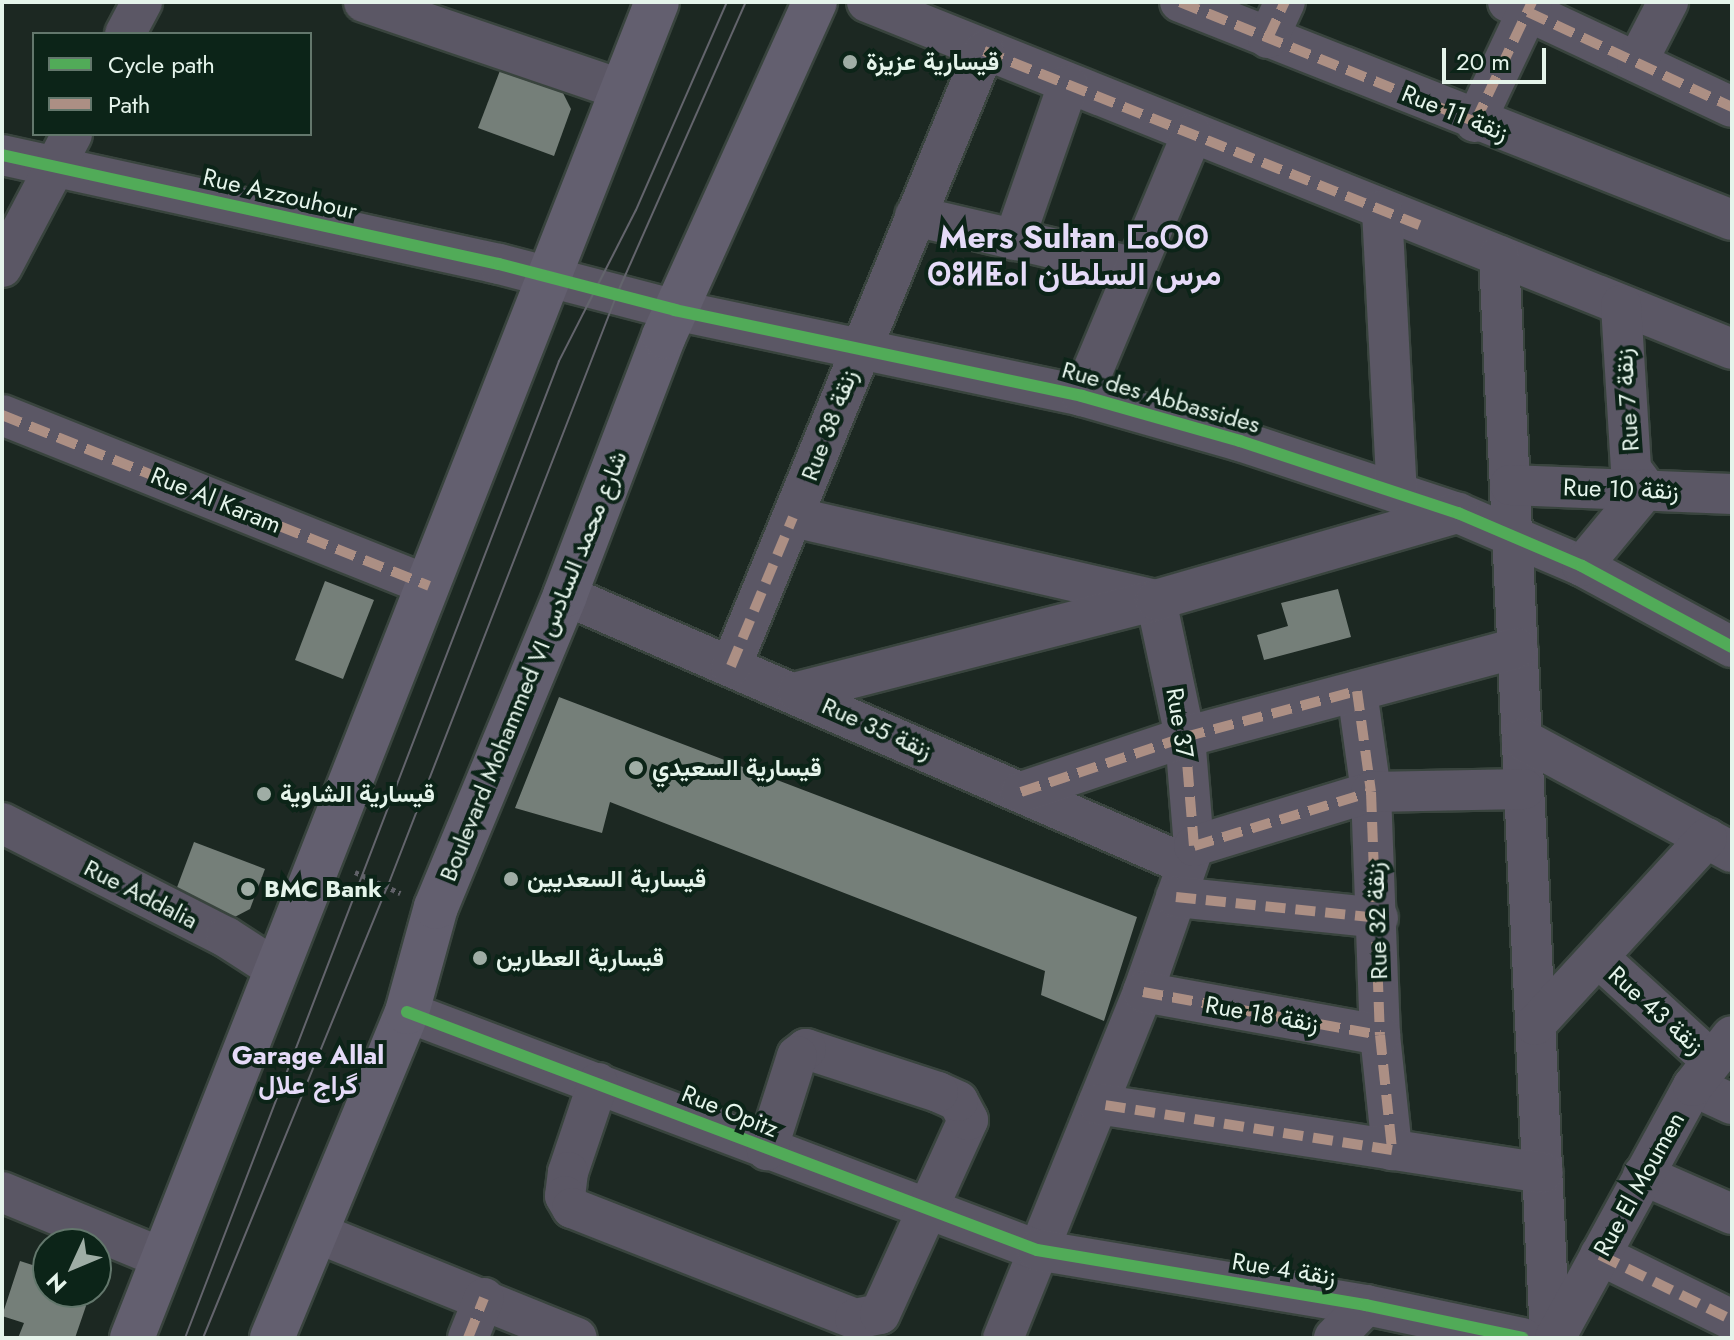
<!DOCTYPE html>
<meta charset="utf-8">
<style>
body{margin:0}
#map{position:relative;width:1734px;height:1340px;overflow:hidden;background:#1c2822;font-family:Jost,Vazirmatn,"Noto Sans Tifinagh",sans-serif}
div>[style]{position:absolute}
[style*='--x']{left:calc(var(--x)*1px);top:calc(var(--y)*1px);width:calc(var(--w)*1px);rotate:calc(var(--a)*1deg)}
.building>*{inset:0;background:#757f79}
.path>*{height:5px;margin-top:-2.5px;transform-origin:0;background:repeating-linear-gradient(90deg,#606168 0 4px,transparent 0 8px)}
.roads{filter:drop-shadow(2px 0 #39443e) drop-shadow(-2px 0 #39443e) drop-shadow(0 2px #39443e) drop-shadow(0 -2px #39443e)}
.minor>*{height:40px;margin:-20px;padding:0 20px;transform-origin:20px;border-radius:20px;background:#5b5765}
.major>*{height:44px;margin:-22px;padding:0 22px;transform-origin:22px;border-radius:22px;background:#635f6f}
.tram>*{height:2px;margin:-1px;padding:0 1px;transform-origin:1px;border-radius:1px;background:#63646c}
.quiet>*{height:10px;margin-top:-5px;transform-origin:0;background:repeating-linear-gradient(90deg,#ac8f84 0 20px,transparent 0 30px)}
.cycleway>*{height:12px;margin:-6px;padding:0 6px;transform-origin:6px;border-radius:6px;background:#51ab58}
.dots>*{width:22px;height:22px;translate:-50% -50%;box-sizing:border-box;border:4px solid #0c2418;border-radius:50%}
span{translate:-50% -50%;white-space:nowrap;text-align:center;line-height:1.15;-webkit-text-stroke:8px #0c2418;paint-order:stroke}
.poi-label{font-size:24px;color:#e5f4eb;font-weight:700}
.left{translate:0 -50%;text-align:left}
.street-label{font-size:24px;color:#e5f4eb}
.neighbourhood-label{font-size:26px;color:#e5dbf8;font-weight:700}
.district-label{font-size:32px;color:#e5dbf8;font-weight:700}
.frame{position:absolute;inset:0;border:4px solid #e5f4eb;pointer-events:none}
.legend{position:absolute;left:32px;top:32px;width:280px;height:104px;box-sizing:border-box;background:#0c2418;border:2px solid #63776c;margin:0;padding:10px 14px;list-style:none;font-size:24px;color:#e5f4eb}
.legend li{display:flex;align-items:center;gap:16px;height:40px}
.legend b{width:40px;border:2px solid #63776c}
.north{position:absolute;left:32px;top:1228px;width:80px;height:80px;box-sizing:border-box;background:#0c2418;border:2px solid #63776c;border-radius:50%;rotate:226deg;font-size:22px;font-weight:700;line-height:32px;text-align:center;color:#e5f4eb}
.north::after{content:'';display:block;margin:auto;width:28px;height:36px;background:#9fada5;clip-path:polygon(50% 0,100% 100%,50% 72%,0 100%)}
.scale{position:absolute;left:1442px;top:48px;width:104px;height:36px;box-sizing:border-box;border:4px solid #e5f4eb;border-top:0;padding-left:10px;font-size:24px;line-height:28px;white-space:nowrap;color:#e5f4eb;-webkit-text-stroke:6px #0c2418;paint-order:stroke}
</style>
<div id="map">
<div class="building">
<div style="clip-path:polygon(501px 68px,562px 91px,571px 109px,554px 156px,478px 128px)"></div>
<div style="clip-path:polygon(325px 581px,374px 600px,343px 679px,295px 660px)"></div>
<div style="clip-path:polygon(1338px 589px,1351px 637px,1264px 660px,1257px 635px,1288px 626px,1281px 603px)"></div>
<div style="clip-path:polygon(559px 697px,1137px 917px,1104px 1021px,1041px 995px,1045px 971px,610px 802px,602px 833px,515px 808px)"></div>
<div style="clip-path:polygon(194px 842px,265px 869px,250px 909px,229px 920px,173px 898px)"></div>
<div style="clip-path:polygon(20px 1261px,48px 1270px,48px 1292px,80px 1292px,86px 1306px,75px 1338px,18px 1338px,24px 1323px,2px 1316px)"></div>
</div>
<div class="path">
<div style="--x:355;--y:872;--w:50;--a:25"></div>
</div>
<div class="roads">
<div class="minor">
<div style="--x:364;--y:2;--w:274;--a:18.8"></div>
<div style="--x:867;--y:2;--w:932;--a:21.86"></div>
<div style="--x:1180;--y:2;--w:593;--a:21.55"></div>
<div style="--x:1508;--y:2;--w:247;--a:25.1"></div>
<div style="--x:125;--y:34;--w:36;--a:-62"></div>
<div style="--x:1268;--y:38;--w:40;--a:-65"></div>
<div style="--x:1637;--y:62;--w:68;--a:-62.7"></div>
<div style="--x:1475;--y:122;--w:133;--a:-64.6"></div>
<div style="--x:2;--y:155;--w:509;--a:12.37"></div>
<div style="--x:499;--y:264;--w:182;--a:14.6"></div>
<div style="--x:675;--y:310;--w:416;--a:11.9"></div>
<div style="--x:1082;--y:396;--w:164;--a:15.9"></div>
<div style="--x:1240;--y:441;--w:230;--a:18.3"></div>
<div style="--x:1458;--y:513;--w:135;--a:23.1"></div>
<div style="--x:1582;--y:566;--w:170;--a:28.4"></div>
<div style="--x:1382;--y:210;--w:283;--a:87"></div>
<div style="--x:915;--y:216;--w:227;--a:13.2"></div>
<div style="--x:1014;--y:240;--w:164;--a:-70.8"></div>
<div style="--x:1499;--y:256;--w:1083;--a:87.3"></div>
<div style="--x:2;--y:267;--w:150;--a:-62.2"></div>
<div style="--x:1621;--y:305;--w:164;--a:86.5"></div>
<div style="--x:1631;--y:469;--w:25;--a:53"></div>
<div style="--x:1082;--y:396;--w:284;--a:-67.2"></div>
<div style="--x:2;--y:415;--w:460;--a:21.8"></div>
<div style="--x:1510;--y:485;--w:222;--a:2.3"></div>
<div style="--x:793;--y:517;--w:372;--a:12.9"></div>
<div style="--x:1156;--y:600;--w:140;--a:78"></div>
<div style="--x:1185;--y:737;--w:109;--a:85.3"></div>
<div style="--x:1194;--y:846;--w:155;--a:109.3"></div>
<div style="--x:1143;--y:992;--w:373;--a:112"></div>
<div style="--x:1582;--y:566;--w:100;--a:-50.3"></div>
<div style="--x:565;--y:595;--w:678;--a:23.46"></div>
<div style="--x:731;--y:666;--w:665;--a:-67.64"></div>
<div style="--x:1357;--y:691;--w:102;--a:82.1"></div>
<div style="--x:1371;--y:792;--w:243;--a:87.9"></div>
<div style="--x:1380;--y:1035;--w:116;--a:84"></div>
<div style="--x:798;--y:692;--w:370;--a:-14.4"></div>
<div style="--x:1156;--y:600;--w:314;--a:-16.1"></div>
<div style="--x:1522;--y:739;--w:238;--a:28.3"></div>
<div style="--x:1021;--y:792;--w:173;--a:-18.5"></div>
<div style="--x:1185;--y:737;--w:344;--a:-15"></div>
<div style="--x:2;--y:823;--w:251;--a:27"></div>
<div style="--x:226;--y:937;--w:61;--a:32.9"></div>
<div style="--x:1194;--y:846;--w:185;--a:-17"></div>
<div style="--x:1371;--y:792;--w:153;--a:-1.1"></div>
<div style="--x:1176;--y:897;--w:203;--a:5.9"></div>
<div style="--x:1600;--y:959;--w:150;--a:42.3"></div>
<div style="--x:1143;--y:992;--w:241;--a:10.3"></div>
<div style="--x:407;--y:1012;--w:673;--a:20.7"></div>
<div style="--x:1037;--y:1250;--w:334;--a:9.5"></div>
<div style="--x:1366;--y:1305;--w:160;--a:11.9"></div>
<div style="--x:1535;--y:1025;--w:254;--a:-47.4"></div>
<div style="--x:598;--y:1083;--w:94;--a:108.6"></div>
<div style="--x:568;--y:1172;--w:24;--a:97"></div>
<div style="--x:565;--y:1196;--w:14;--a:60"></div>
<div style="--x:572;--y:1208;--w:304;--a:21.4"></div>
<div style="--x:855;--y:1319;--w:25;--a:-11"></div>
<div style="--x:880;--y:1314;--w:213;--a:-65.6"></div>
<div style="--x:968;--y:1120;--w:21;--a:-118"></div>
<div style="--x:958;--y:1101;--w:22;--a:-156"></div>
<div style="--x:938;--y:1092;--w:139;--a:-162"></div>
<div style="--x:806;--y:1049;--w:11;--a:142"></div>
<div style="--x:797;--y:1056;--w:99;--a:107.7"></div>
<div style="--x:1693;--y:1086;--w:43;--a:24.8"></div>
<div style="--x:1098;--y:1104;--w:450;--a:8.8"></div>
<div style="--x:1643;--y:1175;--w:97;--a:23.7"></div>
<div style="--x:2;--y:1192;--w:173;--a:22.4"></div>
<div style="--x:317;--y:1233;--w:280;--a:22"></div>
<div style="--x:1600;--y:1255;--w:147;--a:26.2"></div>
<div style="--x:468;--y:1338;--w:43;--a:-68.2"></div>
<div style="--x:1334;--y:1338;--w:46;--a:-45.9"></div>
<div style="--x:1555;--y:1338;--w:287;--a:-61.3"></div>
<div style="--x:1693;--y:1086;--w:63;--a:-52"></div>
</div>
<div class="major">
<div style="--x:132;--y:1338;--w:1435;--a:-68.55"></div>
<div style="--x:272;--y:1338;--w:353;--a:-67.5"></div>
<div style="--x:407;--y:1012;--w:109;--a:-74.6"></div>
<div style="--x:436;--y:907;--w:338;--a:-67.5"></div>
<div style="--x:565;--y:595;--w:277;--a:-69.1"></div>
<div style="--x:664;--y:336;--w:367;--a:-65.7"></div>
</div>
</div>
<div class="tram">
<div style="--x:185;--y:1338;--w:1046;--a:-69.05"></div>
<div style="--x:559;--y:361;--w:169;--a:-63"></div>
<div style="--x:636;--y:210;--w:227;--a:-66.4"></div>
<div style="--x:203;--y:1338;--w:486;--a:-67.8"></div>
<div style="--x:387;--y:888;--w:637;--a:-68.83"></div>
<div style="--x:617;--y:294;--w:319;--a:-66.2"></div>
</div>
<div class="quiet">
<div style="--x:1180;--y:2;--w:318;--a:22.1"></div>
<div style="--x:1475;--y:122;--w:133;--a:-64.6"></div>
<div style="--x:1528;--y:12;--w:225;--a:25"></div>
<div style="--x:1268;--y:38;--w:40;--a:-65"></div>
<div style="--x:984;--y:51;--w:469;--a:21.8"></div>
<div style="--x:2;--y:415;--w:460;--a:21.8"></div>
<div style="--x:731;--y:666;--w:161;--a:-67.4"></div>
<div style="--x:1185;--y:737;--w:109;--a:85.3"></div>
<div style="--x:1194;--y:846;--w:185;--a:-17"></div>
<div style="--x:1021;--y:792;--w:173;--a:-18.5"></div>
<div style="--x:1185;--y:737;--w:178;--a:-15"></div>
<div style="--x:1357;--y:691;--w:102;--a:82.1"></div>
<div style="--x:1371;--y:792;--w:243;--a:87.9"></div>
<div style="--x:1380;--y:1035;--w:116;--a:84"></div>
<div style="--x:1392;--y:1150;--w:298;--a:-171.1"></div>
<div style="--x:1176;--y:897;--w:203;--a:5.9"></div>
<div style="--x:1143;--y:992;--w:241;--a:10.3"></div>
<div style="--x:1600;--y:1255;--w:147;--a:26.2"></div>
<div style="--x:468;--y:1338;--w:43;--a:-68.2"></div>
</div>
<div class="cycleway">
<div style="--x:2;--y:155;--w:509;--a:12.37"></div>
<div style="--x:499;--y:264;--w:182;--a:14.6"></div>
<div style="--x:675;--y:310;--w:416;--a:11.9"></div>
<div style="--x:1082;--y:396;--w:164;--a:15.9"></div>
<div style="--x:1240;--y:441;--w:230;--a:18.3"></div>
<div style="--x:1458;--y:513;--w:135;--a:23.1"></div>
<div style="--x:1582;--y:566;--w:170;--a:28.4"></div>
<div style="--x:407;--y:1012;--w:673;--a:20.7"></div>
<div style="--x:1037;--y:1250;--w:334;--a:9.5"></div>
<div style="--x:1366;--y:1305;--w:160;--a:11.9"></div>
</div>
<div class="dots">
<div style="left:850px;top:62px;background:#9fada5"></div>
<div style="left:636px;top:768px;background:#9fada5"></div>
<div style="left:264px;top:794px;background:#9fada5"></div>
<div style="left:511px;top:879px;background:#9fada5"></div>
<div style="left:248px;top:889px;background:#9fada5"></div>
<div style="left:480px;top:958px;background:#9fada5"></div>
</div>
<div class="poi-label">
<span class="left" style="left:866px;top:62px">قيسارية عزيزة</span>
<span class="left" style="left:652px;top:768px">قيسارية السعيدي</span>
<span class="left" style="left:280px;top:794px">قيسارية الشاوية</span>
<span class="left" style="left:527px;top:879px">قيسارية السعديين</span>
<span class="left" style="left:264px;top:889px">BMC Bank</span>
<span class="left" style="left:496px;top:958px">قيسارية العطارين</span>
</div>
<div class="street-label">
<span style="left:1455px;top:113px;rotate:22deg">Rue 11 زنقة</span>
<span style="left:280px;top:194px;rotate:13deg">Rue Azzouhour</span>
<span style="left:1161px;top:397px;rotate:16deg">Rue des Abbassides</span>
<span style="left:1627px;top:400px;rotate:-94deg">Rue 7 زنقة</span>
<span style="left:829px;top:425px;rotate:-69deg">Rue 38 زنقة</span>
<span style="left:1621px;top:489px;rotate:2deg">Rue 10 زنقة</span>
<span style="left:216px;top:500px;rotate:22deg">Rue Al Karam</span>
<span style="left:533px;top:666px;rotate:-68deg">Boulevard Mohammed VI شارع محمد السادس</span>
<span style="left:1180px;top:723px;rotate:81deg">Rue 37</span>
<span style="left:877px;top:728px;rotate:24deg">Rue 35 زنقة</span>
<span style="left:141px;top:894px;rotate:27deg">Rue Addalia</span>
<span style="left:1377px;top:921px;rotate:-92deg">Rue 32 زنقة</span>
<span style="left:1656px;top:1010px;rotate:42deg">Rue 43 زنقة</span>
<span style="left:1262px;top:1014px;rotate:10deg">Rue 18 زنقة</span>
<span style="left:730px;top:1111px;rotate:22deg">Rue Opitz</span>
<span style="left:1639px;top:1184px;rotate:-61deg">Rue El Moumen</span>
<span style="left:1284px;top:1269px;rotate:9deg">Rue 4 زنقة</span>
</div>
<div class="neighbourhood-label">
<span style="left:308px;top:1071px">Garage Allal<br>گراج علال</span>
</div>
<div class="district-label">
<span style="left:1074px;top:256px">Mers Sultan ⵎⴰⵔⵙ<br>ⵙⵓⵍⵟⴰⵏ مرس السلطان</span>
</div>
<div class="frame"></div>
<ul class="legend">
<li><b style="height:10px;background:#51ab58"></b>Cycle path</li>
<li><b style="height:10px;background:#ac8f84"></b>Path</li>
</ul>
<div class="north">N</div>
<div class="scale">20 m</div>
</div>
